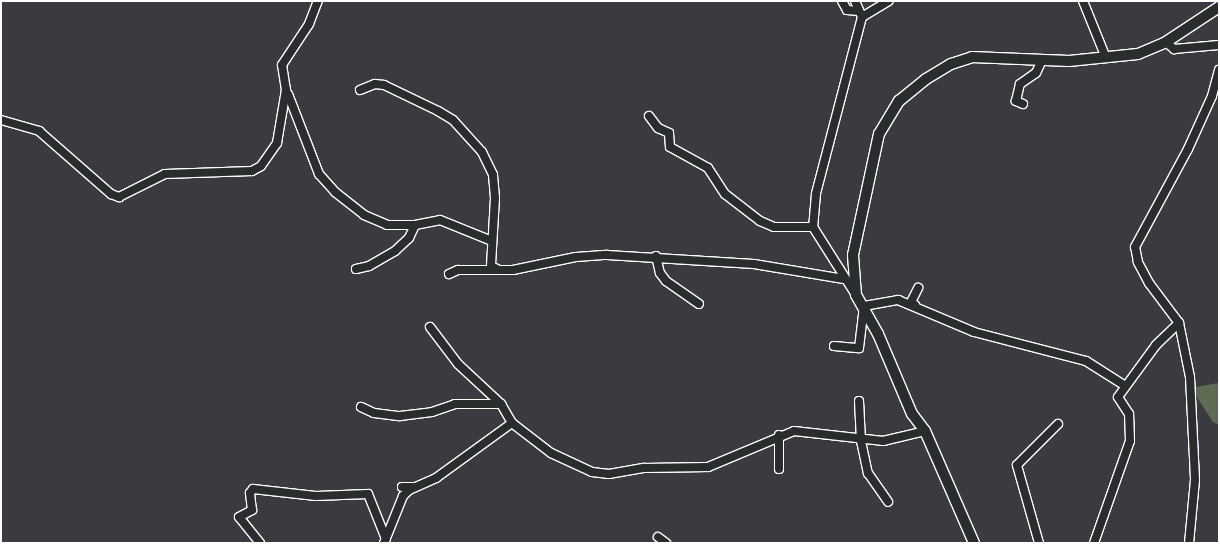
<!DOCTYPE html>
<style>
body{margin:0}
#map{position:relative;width:1220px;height:544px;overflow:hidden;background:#3a3b41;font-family:Kalam,sans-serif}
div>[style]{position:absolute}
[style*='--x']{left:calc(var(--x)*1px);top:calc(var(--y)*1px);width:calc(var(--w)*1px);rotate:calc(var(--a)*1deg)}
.green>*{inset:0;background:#5e6c54}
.roads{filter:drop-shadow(1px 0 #fff) drop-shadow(-1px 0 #fff) drop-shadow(0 1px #fff) drop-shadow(0 -1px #fff)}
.minor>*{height:8px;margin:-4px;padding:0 4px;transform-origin:4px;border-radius:4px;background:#2a2d2e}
.major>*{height:10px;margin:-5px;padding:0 5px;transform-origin:5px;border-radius:5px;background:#2a2d2e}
span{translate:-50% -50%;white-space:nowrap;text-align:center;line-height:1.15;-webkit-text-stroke:4px #2a2d2e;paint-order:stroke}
.frame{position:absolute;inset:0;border:2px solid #fff;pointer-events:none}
</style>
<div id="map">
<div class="green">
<div style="clip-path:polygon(1219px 383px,1219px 425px,1213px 422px,1191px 388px)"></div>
</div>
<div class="roads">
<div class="minor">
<div style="--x:842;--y:1;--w:10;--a:61"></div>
<div style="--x:847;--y:10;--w:12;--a:5"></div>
<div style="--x:855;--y:1;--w:17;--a:66"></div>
<div style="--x:862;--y:17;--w:183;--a:104.6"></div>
<div style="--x:816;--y:194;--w:33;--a:95"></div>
<div style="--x:813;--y:227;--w:80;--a:57.7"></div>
<div style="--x:1083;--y:1;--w:61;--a:68"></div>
<div style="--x:862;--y:17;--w:31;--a:-31"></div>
<div style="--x:1166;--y:42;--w:11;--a:41"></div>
<div style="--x:1174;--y:49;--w:45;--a:-5.1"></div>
<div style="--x:360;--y:90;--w:16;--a:-22"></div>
<div style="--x:375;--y:84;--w:9;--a:6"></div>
<div style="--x:384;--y:85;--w:60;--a:25.7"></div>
<div style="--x:438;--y:111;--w:17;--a:31"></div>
<div style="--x:453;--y:120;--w:43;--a:47.8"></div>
<div style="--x:482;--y:152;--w:25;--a:64"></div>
<div style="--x:493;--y:175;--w:23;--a:85"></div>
<div style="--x:495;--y:198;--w:68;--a:93.4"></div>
<div style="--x:491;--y:266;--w:7;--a:27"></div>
<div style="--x:288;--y:94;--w:86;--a:68.8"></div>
<div style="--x:319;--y:174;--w:24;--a:48"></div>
<div style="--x:335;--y:192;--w:37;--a:38"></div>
<div style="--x:364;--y:215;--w:25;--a:23"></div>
<div style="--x:387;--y:225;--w:28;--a:0"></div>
<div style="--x:415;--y:225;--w:25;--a:-11"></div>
<div style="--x:440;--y:220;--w:56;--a:22"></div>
<div style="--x:1023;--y:104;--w:8;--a:-157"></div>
<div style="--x:1016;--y:101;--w:17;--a:-77"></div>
<div style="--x:1020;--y:84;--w:19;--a:-35"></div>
<div style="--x:1036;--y:73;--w:14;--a:-65"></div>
<div style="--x:649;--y:116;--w:15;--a:53"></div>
<div style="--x:658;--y:128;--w:12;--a:24"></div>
<div style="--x:669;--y:133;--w:14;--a:86"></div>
<div style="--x:670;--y:147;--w:43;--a:28.9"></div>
<div style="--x:708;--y:168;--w:31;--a:57"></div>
<div style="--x:725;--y:194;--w:44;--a:37.6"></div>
<div style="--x:760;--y:221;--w:15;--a:23"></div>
<div style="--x:774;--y:227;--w:39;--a:0"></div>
<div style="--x:1;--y:120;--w:40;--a:16"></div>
<div style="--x:39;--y:131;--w:96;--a:41.2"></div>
<div style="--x:111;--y:194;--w:9;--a:21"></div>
<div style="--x:119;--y:197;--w:51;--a:-26.6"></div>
<div style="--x:165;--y:174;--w:87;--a:-2"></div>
<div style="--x:252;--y:171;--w:10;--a:-29"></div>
<div style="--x:261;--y:166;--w:28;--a:-55"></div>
<div style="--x:277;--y:143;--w:54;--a:-80.4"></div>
<div style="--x:286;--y:90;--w:25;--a:-99"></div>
<div style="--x:282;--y:65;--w:49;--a:-56.6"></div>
<div style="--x:309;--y:24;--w:25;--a:-69"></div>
<div style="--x:656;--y:256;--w:17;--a:77"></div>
<div style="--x:660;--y:273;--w:10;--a:53"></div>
<div style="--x:666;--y:281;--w:40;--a:34.9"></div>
<div style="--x:356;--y:269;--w:13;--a:-13"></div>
<div style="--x:369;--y:266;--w:30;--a:-30"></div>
<div style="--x:395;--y:251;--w:19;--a:-43"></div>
<div style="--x:409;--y:238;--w:14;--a:-65"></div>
<div style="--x:449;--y:274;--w:10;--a:-24"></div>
<div style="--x:458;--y:270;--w:55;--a:0"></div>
<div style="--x:513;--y:270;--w:64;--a:-11.7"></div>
<div style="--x:576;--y:257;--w:31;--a:-4"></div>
<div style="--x:607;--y:255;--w:147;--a:3.5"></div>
<div style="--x:754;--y:264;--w:91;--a:9.5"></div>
<div style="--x:915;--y:305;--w:5;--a:-143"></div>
<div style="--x:911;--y:302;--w:16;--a:-63"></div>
<div style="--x:1179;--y:323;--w:55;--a:78.5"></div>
<div style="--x:1190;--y:377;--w:103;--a:87.2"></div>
<div style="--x:1195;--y:480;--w:63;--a:95.4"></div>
<div style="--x:430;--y:327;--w:46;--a:52.9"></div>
<div style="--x:458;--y:364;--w:59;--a:42.9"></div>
<div style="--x:501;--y:404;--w:22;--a:60"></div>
<div style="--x:834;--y:346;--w:25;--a:5"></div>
<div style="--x:859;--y:348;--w:42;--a:-83.2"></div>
<div style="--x:864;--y:306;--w:35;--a:-10"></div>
<div style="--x:898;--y:300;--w:82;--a:22.8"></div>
<div style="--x:974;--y:332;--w:116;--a:14.5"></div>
<div style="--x:1086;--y:361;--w:45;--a:32.3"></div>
<div style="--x:859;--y:401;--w:40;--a:87.1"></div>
<div style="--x:861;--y:441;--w:33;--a:78"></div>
<div style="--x:868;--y:473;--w:35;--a:55"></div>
<div style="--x:361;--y:407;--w:14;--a:25"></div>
<div style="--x:374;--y:413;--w:26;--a:7"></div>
<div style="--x:400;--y:416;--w:32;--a:-7"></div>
<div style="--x:432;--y:412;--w:24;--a:-19"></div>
<div style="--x:455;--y:404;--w:46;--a:0"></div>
<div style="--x:779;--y:435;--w:34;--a:90"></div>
<div style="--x:402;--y:487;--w:12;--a:0"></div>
<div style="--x:658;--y:537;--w:10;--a:37"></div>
<div style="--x:260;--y:543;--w:33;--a:-129"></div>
<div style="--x:239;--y:517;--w:15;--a:-28"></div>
<div style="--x:252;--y:510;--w:17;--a:-97"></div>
<div style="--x:250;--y:493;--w:5;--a:-53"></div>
<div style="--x:253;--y:489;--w:63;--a:6.3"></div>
<div style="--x:316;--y:496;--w:52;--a:-2.2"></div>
<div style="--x:368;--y:494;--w:48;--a:68.2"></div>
<div style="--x:384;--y:543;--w:51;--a:-68"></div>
<div style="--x:403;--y:496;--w:8;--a:-45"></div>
<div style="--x:409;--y:490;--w:30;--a:-24"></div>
<div style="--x:436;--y:478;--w:94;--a:-35.9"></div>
<div style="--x:512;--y:423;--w:49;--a:37.6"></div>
<div style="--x:551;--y:453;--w:45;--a:24.9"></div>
<div style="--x:592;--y:472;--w:17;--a:7"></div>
<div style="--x:609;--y:474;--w:36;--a:-10"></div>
<div style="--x:644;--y:468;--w:64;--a:-0.9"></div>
<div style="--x:708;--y:467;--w:93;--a:-22.7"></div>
<div style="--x:794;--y:431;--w:90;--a:6.4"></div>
<div style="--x:883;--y:441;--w:43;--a:-13.4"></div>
<div style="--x:1039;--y:543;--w:81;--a:-105.8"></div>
<div style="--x:1017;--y:465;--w:58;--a:-45"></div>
<div style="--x:1094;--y:543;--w:108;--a:-70.6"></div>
<div style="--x:1130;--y:441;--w:27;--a:-92"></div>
<div style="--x:1129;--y:414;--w:20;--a:-123"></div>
<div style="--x:1118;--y:397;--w:64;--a:-53.8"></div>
<div style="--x:1156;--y:345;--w:32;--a:-44"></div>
<div style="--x:1179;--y:323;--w:50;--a:-126.9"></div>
<div style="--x:1149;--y:283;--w:24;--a:-118"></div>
<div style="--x:1138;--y:262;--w:15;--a:-101"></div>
<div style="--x:1135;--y:247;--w:111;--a:-61.6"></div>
<div style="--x:1188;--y:149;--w:58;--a:-65.6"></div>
<div style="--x:1212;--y:96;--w:27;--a:-75"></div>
</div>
<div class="major">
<div style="--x:974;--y:543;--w:122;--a:-113.6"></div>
<div style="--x:925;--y:431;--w:21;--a:-127"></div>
<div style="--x:912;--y:414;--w:87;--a:-113"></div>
<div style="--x:878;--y:334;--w:45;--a:-119.4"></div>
<div style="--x:856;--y:295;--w:40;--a:-94.3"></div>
<div style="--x:853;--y:255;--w:124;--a:-77.9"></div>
<div style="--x:879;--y:134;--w:39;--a:-59"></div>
<div style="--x:899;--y:101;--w:35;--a:-39"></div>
<div style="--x:926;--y:79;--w:29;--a:-31"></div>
<div style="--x:951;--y:64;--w:22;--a:-18"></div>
<div style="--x:972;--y:57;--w:97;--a:2.4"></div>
<div style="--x:1069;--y:61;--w:69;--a:-5.8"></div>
<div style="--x:1138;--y:54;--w:30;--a:-23"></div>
<div style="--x:1166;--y:42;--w:64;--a:-33.4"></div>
</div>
</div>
<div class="frame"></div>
</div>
